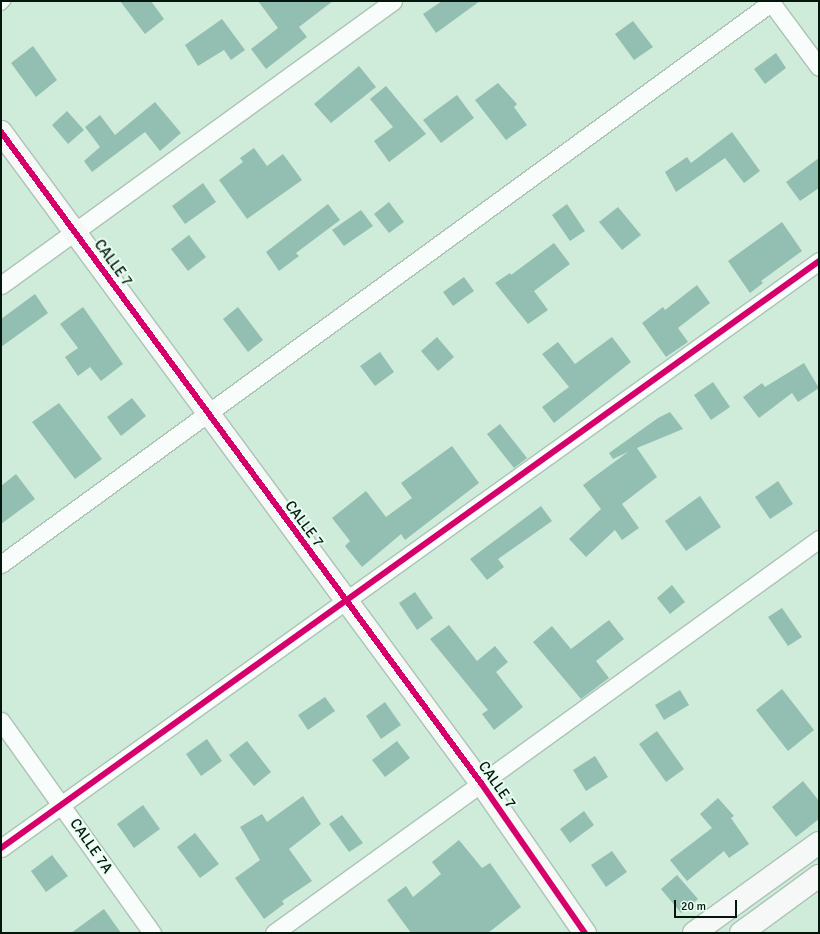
<!DOCTYPE html>
<style>
body{margin:0}
#map{position:relative;width:820px;height:934px;overflow:hidden;background:#cfecdb;font-family:Signika,sans-serif}
div>[style]{position:absolute}
[style*='--x']{left:calc(var(--x)*1px);top:calc(var(--y)*1px);width:calc(var(--w)*1px);rotate:calc(var(--a)*1deg)}
.building>*{inset:0;background:#93beb2}
.roads{filter:drop-shadow(1px 0 #acc3b6) drop-shadow(-1px 0 #acc3b6) drop-shadow(0 1px #acc3b6) drop-shadow(0 -1px #acc3b6)}
.lane>*{height:9px;margin:-4.5px;padding:0 4.5px;transform-origin:4.5px;border-radius:4.5px;background:#f8fcfa}
.street>*{height:17px;margin:-8.5px;padding:0 8.5px;transform-origin:8.5px;border-radius:8.5px;background:#f8fcfa}
.secondary>*{height:22px;margin:-11px;padding:0 11px;transform-origin:11px;border-radius:11px;background:#f5f8f6}
.cycleway>*{height:6px;margin:-3px;padding:0 3px;transform-origin:3px;border-radius:3px;background:#d6006c}
span{translate:-50% -50%;white-space:nowrap;text-align:center;line-height:1.15;-webkit-text-stroke:4px #e8fdf1;paint-order:stroke}
.street-label{font-size:15px;color:#04170d}
.frame{position:absolute;inset:0;border:2px solid #04170d;pointer-events:none}
.scale{position:absolute;left:674px;top:900px;width:63px;height:18px;box-sizing:border-box;border:2px solid #04170d;border-top:0;padding-left:5px;font-size:12px;line-height:14px;white-space:nowrap;color:#04170d;-webkit-text-stroke:3px #e8fdf1;paint-order:stroke}
</style>
<div id="map">
<div class="building">
<div style="clip-path:polygon(120px 1px,151px 1px,164px 19px,145px 34px)"></div>
<div style="clip-path:polygon(258px 1px,333px 1px,299px 27px,307px 37px,266px 69px,251px 49px,278px 28px)"></div>
<div style="clip-path:polygon(442px 1px,480px 1px,436px 33px,423px 14px)"></div>
<div style="clip-path:polygon(222px 19px,245px 50px,231px 60px,224px 50px,198px 66px,185px 45px)"></div>
<div style="clip-path:polygon(633px 21px,653px 47px,634px 60px,615px 34px)"></div>
<div style="clip-path:polygon(33px 46px,57px 80px,36px 97px,11px 63px)"></div>
<div style="clip-path:polygon(776px 53px,786px 68px,765px 84px,754px 69px)"></div>
<div style="clip-path:polygon(359px 66px,376px 87px,331px 123px,314px 104px)"></div>
<div style="clip-path:polygon(498px 83px,517px 104px,514px 107px,527px 125px,506px 140px,475px 100px)"></div>
<div style="clip-path:polygon(386px 86px,426px 134px,389px 162px,374px 141px,393px 127px,370px 99px)"></div>
<div style="clip-path:polygon(457px 95px,474px 118px,441px 143px,423px 120px)"></div>
<div style="clip-path:polygon(155px 102px,181px 133px,160px 151px,145px 132px,92px 172px,84px 161px,100px 147px,85px 127px,100px 115px,115px 135px)"></div>
<div style="clip-path:polygon(67px 111px,84px 130px,68px 144px,52px 125px)"></div>
<div style="clip-path:polygon(732px 132px,760px 171px,744px 183px,725px 158px,676px 192px,665px 172px,687px 157px,691px 163px)"></div>
<div style="clip-path:polygon(254px 148px,267px 166px,283px 154px,302px 180px,247px 219px,219px 180px,243px 162px,240px 158px)"></div>
<div style="clip-path:polygon(819px 158px,819px 188px,800px 201px,786px 182px)"></div>
<div style="clip-path:polygon(203px 183px,216px 202px,185px 224px,172px 206px)"></div>
<div style="clip-path:polygon(389px 202px,404px 222px,389px 233px,374px 214px)"></div>
<div style="clip-path:polygon(328px 204px,340px 220px,296px 253px,299px 256px,279px 271px,266px 252px)"></div>
<div style="clip-path:polygon(567px 204px,585px 231px,570px 241px,552px 215px)"></div>
<div style="clip-path:polygon(618px 207px,641px 235px,622px 250px,599px 222px)"></div>
<div style="clip-path:polygon(361px 210px,373px 226px,344px 246px,332px 230px)"></div>
<div style="clip-path:polygon(782px 222px,802px 251px,761px 281px,763px 283px,750px 293px,728px 261px)"></div>
<div style="clip-path:polygon(189px 235px,206px 257px,188px 271px,171px 249px)"></div>
<div style="clip-path:polygon(554px 243px,570px 264px,534px 291px,548px 310px,528px 324px,495px 283px,510px 273px,511px 275px)"></div>
<div style="clip-path:polygon(464px 277px,474px 291px,453px 306px,443px 292px)"></div>
<div style="clip-path:polygon(697px 285px,710px 303px,678px 328px,688px 342px,666px 357px,642px 323px,663px 307px,665px 310px)"></div>
<div style="clip-path:polygon(35px 294px,48px 313px,1px 347px,1px 319px)"></div>
<div style="clip-path:polygon(83px 307px,123px 364px,101px 381px,90px 367px,78px 376px,65px 357px,78px 348px,60px 324px)"></div>
<div style="clip-path:polygon(238px 307px,263px 340px,248px 352px,223px 319px)"></div>
<div style="clip-path:polygon(437px 337px,454px 357px,438px 371px,421px 351px)"></div>
<div style="clip-path:polygon(612px 337px,631px 362px,554px 423px,542px 407px,569px 387px,542px 354px,558px 342px,575px 364px)"></div>
<div style="clip-path:polygon(380px 352px,394px 372px,375px 386px,360px 366px)"></div>
<div style="clip-path:polygon(804px 363px,819px 388px,798px 402px,792px 393px,759px 418px,743px 397px,762px 383px,765px 387px)"></div>
<div style="clip-path:polygon(713px 382px,730px 407px,711px 420px,694px 395px)"></div>
<div style="clip-path:polygon(132px 398px,146px 416px,121px 436px,107px 417px)"></div>
<div style="clip-path:polygon(59px 403px,102px 459px,75px 479px,32px 422px)"></div>
<div style="clip-path:polygon(670px 412px,683px 429px,637px 448px,657px 477px,622px 504px,639px 528px,622px 540px,615px 530px,586px 557px,569px 539px,601px 509px,583px 485px,628px 452px,613px 459px,609px 453px,658px 418px)"></div>
<div style="clip-path:polygon(500px 424px,527px 458px,514px 468px,487px 434px)"></div>
<div style="clip-path:polygon(452px 446px,479px 483px,405px 540px,401px 534px,362px 567px,345px 546px,350px 541px,332px 518px,366px 491px,386px 517px,412px 498px,401px 483px)"></div>
<div style="clip-path:polygon(16px 474px,35px 499px,1px 524px,1px 486px)"></div>
<div style="clip-path:polygon(778px 481px,793px 504px,770px 519px,755px 497px)"></div>
<div style="clip-path:polygon(700px 496px,721px 527px,686px 551px,665px 521px)"></div>
<div style="clip-path:polygon(541px 506px,552px 521px,498px 559px,504px 567px,487px 580px,470px 559px)"></div>
<div style="clip-path:polygon(672px 585px,685px 602px,670px 614px,657px 598px)"></div>
<div style="clip-path:polygon(415px 592px,433px 618px,417px 630px,399px 603px)"></div>
<div style="clip-path:polygon(782px 608px,802px 637px,788px 646px,768px 617px)"></div>
<div style="clip-path:polygon(609px 620px,624px 639px,596px 661px,609px 678px,581px 699px,533px 642px,552px 626px,571px 649px)"></div>
<div style="clip-path:polygon(449px 625px,477px 661px,495px 646px,508px 662px,496px 672px,523px 707px,494px 730px,482px 714px,488px 710px,430px 639px)"></div>
<div style="clip-path:polygon(782px 689px,814px 730px,788px 751px,756px 710px)"></div>
<div style="clip-path:polygon(680px 690px,689px 705px,664px 720px,655px 705px)"></div>
<div style="clip-path:polygon(325px 697px,335px 711px,308px 730px,298px 715px)"></div>
<div style="clip-path:polygon(385px 702px,401px 725px,381px 739px,366px 716px)"></div>
<div style="clip-path:polygon(657px 731px,684px 769px,666px 782px,639px 744px)"></div>
<div style="clip-path:polygon(207px 739px,222px 761px,201px 776px,186px 754px)"></div>
<div style="clip-path:polygon(247px 741px,271px 772px,254px 786px,229px 755px)"></div>
<div style="clip-path:polygon(397px 741px,410px 758px,385px 777px,372px 760px)"></div>
<div style="clip-path:polygon(595px 756px,608px 777px,586px 791px,573px 770px)"></div>
<div style="clip-path:polygon(803px 781px,819px 801px,819px 819px,796px 837px,772px 807px)"></div>
<div style="clip-path:polygon(303px 796px,321px 824px,289px 849px,312px 881px,282px 901px,284px 904px,264px 919px,235px 878px,260px 860px,240px 827px,262px 814px,267px 822px)"></div>
<div style="clip-path:polygon(718px 798px,734px 816px,731px 818px,749px 844px,729px 858px,724px 851px,687px 881px,670px 860px,712px 828px,700px 814px)"></div>
<div style="clip-path:polygon(143px 805px,160px 829px,134px 848px,117px 824px)"></div>
<div style="clip-path:polygon(584px 811px,594px 825px,570px 843px,560px 829px)"></div>
<div style="clip-path:polygon(342px 815px,363px 843px,349px 852px,329px 824px)"></div>
<div style="clip-path:polygon(195px 833px,219px 864px,200px 878px,177px 847px)"></div>
<div style="clip-path:polygon(459px 840px,482px 868px,490px 863px,521px 907px,488px 933px,411px 933px,387px 900px,406px 886px,413px 897px,441px 874px,432px 862px)"></div>
<div style="clip-path:polygon(612px 851px,627px 872px,606px 887px,591px 865px)"></div>
<div style="clip-path:polygon(52px 855px,68px 876px,46px 892px,31px 871px)"></div>
<div style="clip-path:polygon(677px 875px,698px 899px,681px 913px,661px 889px)"></div>
<div style="clip-path:polygon(104px 909px,121px 933px,71px 933px)"></div>
</div>
<div class="roads">
<div class="lane">
<div style="--x:1;--y:5;--w:6;--a:-45"></div>
</div>
<div class="street">
<div style="--x:770;--y:1;--w:82;--a:53.4"></div>
<div style="--x:1;--y:285;--w:484;--a:-35.9"></div>
<div style="--x:1;--y:564;--w:955;--a:-36.1"></div>
<div style="--x:1;--y:721;--w:260;--a:54.5"></div>
<div style="--x:1;--y:848;--w:1007;--a:-35.66"></div>
<div style="--x:274;--y:933;--w:673;--a:-35.86"></div>
</div>
<div class="secondary">
<div style="--x:1;--y:132;--w:809;--a:53.6"></div>
<div style="--x:481;--y:783;--w:183;--a:55.3"></div>
<div style="--x:694;--y:933;--w:154;--a:-35.8"></div>
<div style="--x:741;--y:933;--w:97;--a:-36.2"></div>
</div>
</div>
<div class="cycleway">
<div style="--x:1;--y:132;--w:809;--a:53.6"></div>
<div style="--x:481;--y:783;--w:183;--a:55.3"></div>
<div style="--x:1;--y:848;--w:1007;--a:-35.66"></div>
</div>
<div class="street-label">
<span style="left:113px;top:263px;rotate:54deg">CALLE 7</span>
<span style="left:304px;top:524px;rotate:53deg">CALLE 7</span>
<span style="left:497px;top:785px;rotate:55deg">CALLE 7</span>
<span style="left:91px;top:846px;rotate:55deg">CALLE 7A</span>
</div>
<div class="frame"></div>
<div class="scale">20 m</div>
</div>
